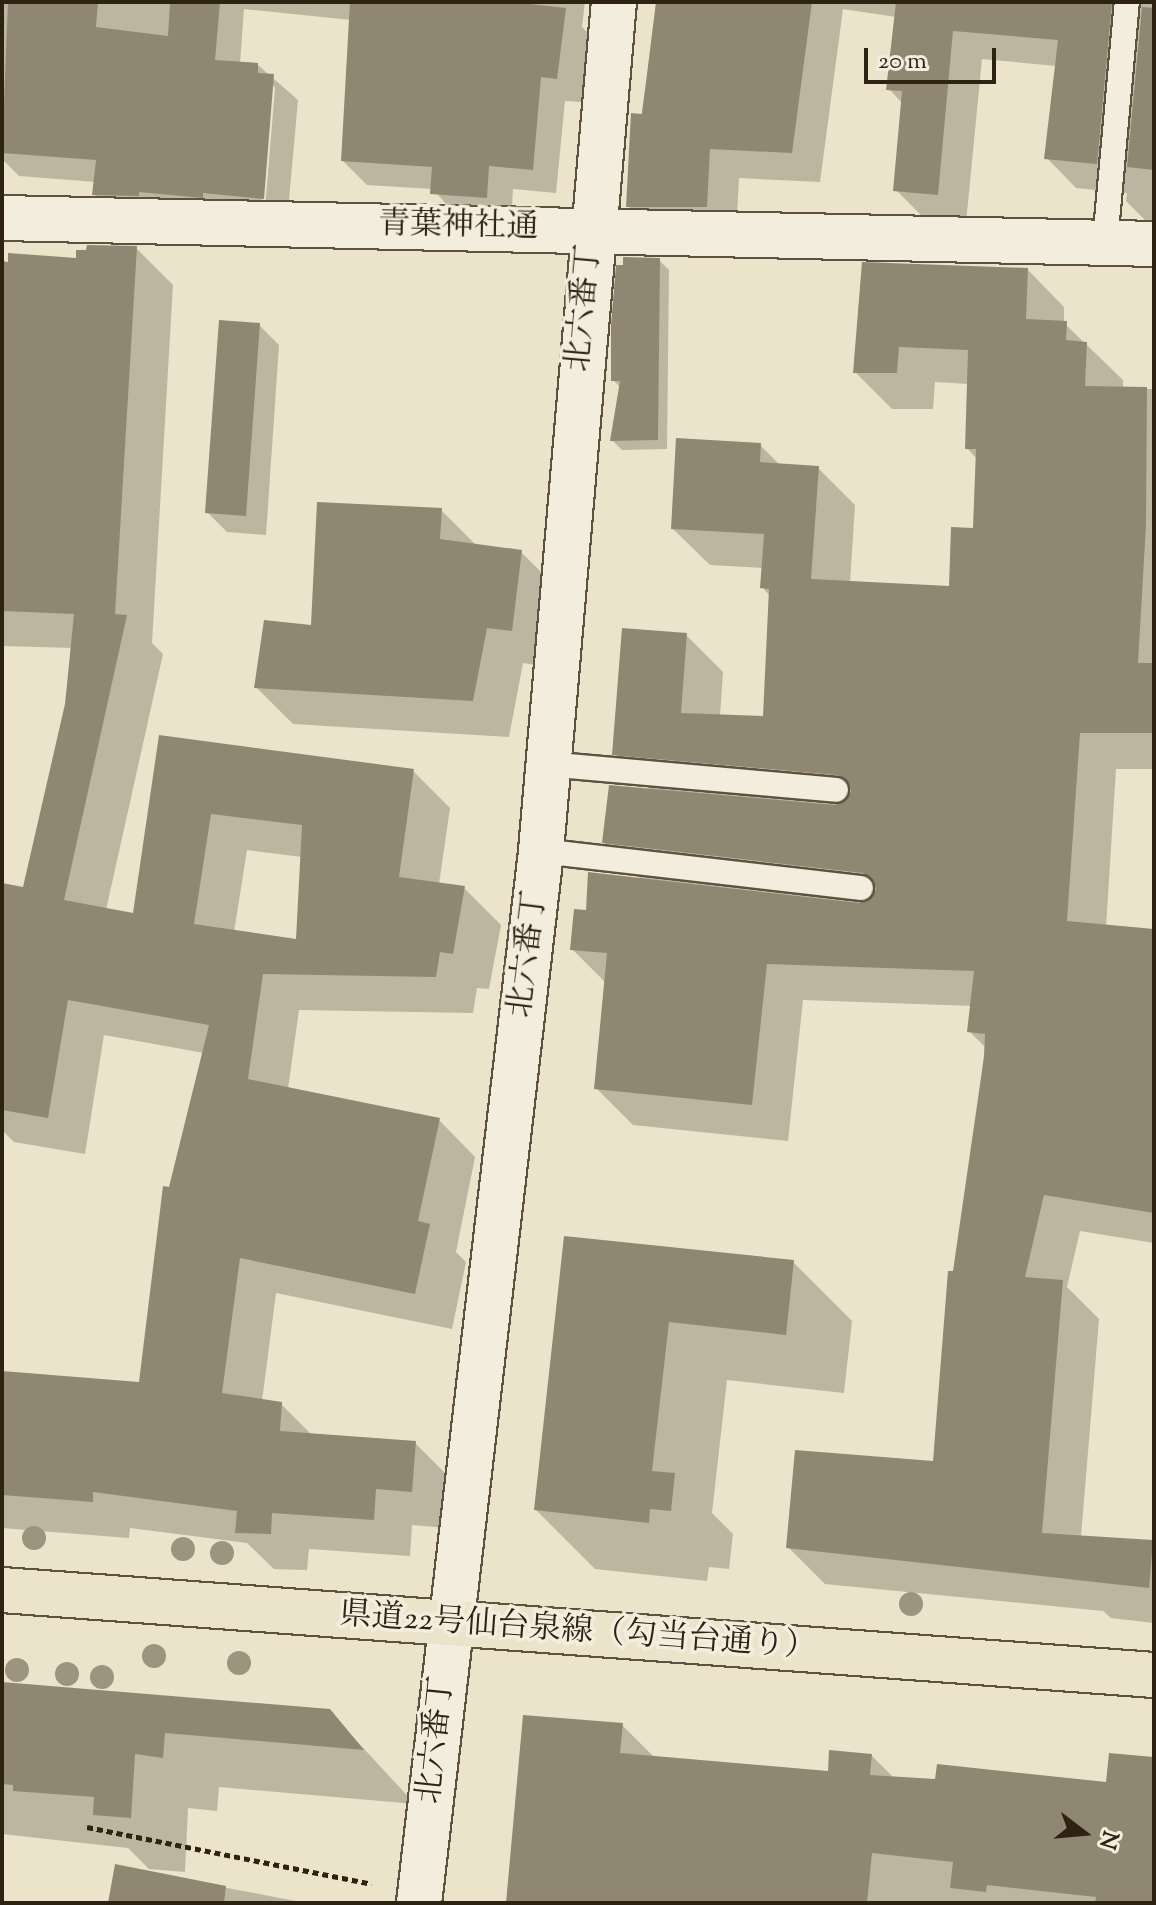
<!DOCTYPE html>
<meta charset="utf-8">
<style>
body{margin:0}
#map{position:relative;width:1156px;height:1905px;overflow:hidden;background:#ebe4ca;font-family:"Sorts Mill Goudy","Noto Serif JP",serif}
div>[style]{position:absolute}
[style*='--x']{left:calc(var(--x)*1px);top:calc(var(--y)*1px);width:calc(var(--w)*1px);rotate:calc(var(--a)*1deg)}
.shadow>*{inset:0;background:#0003}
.building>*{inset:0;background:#908772}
.path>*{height:5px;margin-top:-2.5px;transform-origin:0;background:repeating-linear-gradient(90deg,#2e2213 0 6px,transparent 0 10px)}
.roads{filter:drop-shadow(2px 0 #5d5241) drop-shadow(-2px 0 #5d5241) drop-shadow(0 2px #5d5241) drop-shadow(0 -2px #5d5241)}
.lane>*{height:24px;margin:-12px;padding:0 12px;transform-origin:12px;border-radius:12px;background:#f2eddd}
.secondary>*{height:44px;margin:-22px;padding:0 22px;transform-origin:22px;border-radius:22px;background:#f2eddd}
.primary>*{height:44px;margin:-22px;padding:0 22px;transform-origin:22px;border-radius:22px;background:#ebe4ca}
.trees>*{width:24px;height:24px;margin:-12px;border-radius:50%;background:#9d947f}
span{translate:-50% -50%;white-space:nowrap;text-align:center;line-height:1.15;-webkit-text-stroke:7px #f2eddd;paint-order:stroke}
.street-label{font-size:32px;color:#2e2213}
.frame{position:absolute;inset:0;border:4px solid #2e2213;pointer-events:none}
.north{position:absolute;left:1044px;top:1793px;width:80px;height:80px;-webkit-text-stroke:6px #f2eddd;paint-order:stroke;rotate:106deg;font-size:22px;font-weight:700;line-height:32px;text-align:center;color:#2e2213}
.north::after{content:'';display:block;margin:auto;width:28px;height:36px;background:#2e2213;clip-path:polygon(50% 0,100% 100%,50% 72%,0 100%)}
.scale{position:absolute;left:864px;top:48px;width:132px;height:36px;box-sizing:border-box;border:4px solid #2e2213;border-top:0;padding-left:10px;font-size:24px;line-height:28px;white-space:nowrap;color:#2e2213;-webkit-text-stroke:6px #f2eddd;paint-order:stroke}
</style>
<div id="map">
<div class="shadow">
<div style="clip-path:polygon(evenodd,2px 2px,585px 2px,582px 27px,589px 34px,581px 102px,565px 101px,556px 193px,513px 189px,511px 221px,457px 217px,433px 189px,367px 185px,343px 161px,351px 20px,244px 9px,240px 64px,258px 65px,298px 100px,287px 222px,119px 218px,94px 194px,96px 182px,19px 176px,2px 159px,2px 2px,272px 84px,275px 88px,265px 209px,261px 209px,272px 84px)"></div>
<div style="clip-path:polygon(658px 2px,1154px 2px,1154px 229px,1126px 201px,1127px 193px,1076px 188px,1047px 158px,1057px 66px,982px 59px,966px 223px,925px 219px,896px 190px,903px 104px,889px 89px,896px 17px,843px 9px,820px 182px,739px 178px,736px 235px,658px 236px,628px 206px)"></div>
<div style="clip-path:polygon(evenodd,136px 248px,173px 285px,152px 643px,163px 654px,106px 910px,134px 916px,161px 737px,413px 771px,450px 808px,439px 884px,464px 888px,501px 925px,489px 989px,477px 988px,473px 1013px,299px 1010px,288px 1089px,439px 1120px,475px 1157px,456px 1252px,466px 1262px,452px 1329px,276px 1293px,262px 1401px,281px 1404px,313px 1436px,415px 1443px,452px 1480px,448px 1528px,412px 1525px,410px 1556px,309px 1549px,307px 1570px,274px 1569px,247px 1543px,130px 1528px,129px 1538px,2px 1528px,2px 1373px,140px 1384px,171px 1189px,204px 1053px,104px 1035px,85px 1154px,14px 1142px,2px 1130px,2px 894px,24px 889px,66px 705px,73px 648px,2px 646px,2px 263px,78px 261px,136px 248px,247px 850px,302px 857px,298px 941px,234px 932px,247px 850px)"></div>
<div style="clip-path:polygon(659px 260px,669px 270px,667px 449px,622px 450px,612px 440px,621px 388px,613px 380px)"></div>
<div style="clip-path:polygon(1028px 270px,1064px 307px,1064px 323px,1123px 380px,1123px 389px,1154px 389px,1154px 769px,1116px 769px,1106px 927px,1154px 931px,1154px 1243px,1080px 1231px,1067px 1287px,1099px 1319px,1081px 1537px,1154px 1542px,1154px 1623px,1111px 1618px,1103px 1611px,825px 1584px,788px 1547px,935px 1463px,985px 1047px,969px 1031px,972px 1006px,803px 1000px,788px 1141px,633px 1125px,596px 1088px,606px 983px,572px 949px,588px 912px,642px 880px,604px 842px,651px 790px,614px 754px,686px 635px,723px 672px,720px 716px,765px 718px,770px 596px,762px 587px,764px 568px,710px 565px,673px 529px,760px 445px,780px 465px,818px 468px,855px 505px,850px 583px,950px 588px,975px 530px,977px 459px,967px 448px,969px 384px,935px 382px,933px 409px,892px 409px,855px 372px)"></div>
<div style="clip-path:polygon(259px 325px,279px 345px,266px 535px,227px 532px,207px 512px)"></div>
<div style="clip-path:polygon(441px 510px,477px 546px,521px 552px,557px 588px,548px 667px,523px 663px,509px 737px,293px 724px,256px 687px)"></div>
<div style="clip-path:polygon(566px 1238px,793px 1262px,852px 1321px,844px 1393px,727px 1380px,712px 1513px,733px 1534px,729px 1569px,709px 1567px,707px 1581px,595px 1569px,536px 1510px)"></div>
<div style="clip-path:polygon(2px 1685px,329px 1711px,415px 1804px,219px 1787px,217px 1811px,188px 1808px,185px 1872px,149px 1869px,128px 1848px,2px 1834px)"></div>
<div style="clip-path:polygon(622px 1725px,655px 1758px,829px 1773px,871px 1755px,894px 1778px,1108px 1784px,1154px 1759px,1154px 1903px,508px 1903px)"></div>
<div style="clip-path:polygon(117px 1867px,306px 1903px,110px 1903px)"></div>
</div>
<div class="building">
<div style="clip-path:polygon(8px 2px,98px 2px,96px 27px,168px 36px,170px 2px,220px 2px,215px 60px,258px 63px,258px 73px,274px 74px,264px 199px,203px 193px,203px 198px,139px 192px,139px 196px,92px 195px,96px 160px,2px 153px)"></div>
<div style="clip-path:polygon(350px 2px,513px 2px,566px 8px,557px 79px,541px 77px,533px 170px,489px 166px,487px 198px,430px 194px,432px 167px,341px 161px)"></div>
<div style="clip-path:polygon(656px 2px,812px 2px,792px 153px,710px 149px,707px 207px,626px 207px,631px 113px,642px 114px)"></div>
<div style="clip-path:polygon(896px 2px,1112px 3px,1097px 164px,1044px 159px,1058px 40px,953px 31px,938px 195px,893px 191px,902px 91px,886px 90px)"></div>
<div style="clip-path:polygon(1142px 7px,1154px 8px,1154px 170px,1127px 167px)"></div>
<div style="clip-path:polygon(evenodd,87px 245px,137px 246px,115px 614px,127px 615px,64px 900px,133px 913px,159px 735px,414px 769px,399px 877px,465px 886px,453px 954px,440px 952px,436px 977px,263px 974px,248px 1079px,440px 1118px,418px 1221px,430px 1224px,415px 1294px,240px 1258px,222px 1393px,282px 1402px,280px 1431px,416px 1441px,412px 1492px,376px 1489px,374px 1520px,272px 1513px,271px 1534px,235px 1533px,237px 1511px,93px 1492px,93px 1502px,2px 1495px,2px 1371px,139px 1382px,163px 1186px,169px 1187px,209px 1025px,68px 1000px,48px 1118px,2px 1110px,2px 883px,23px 887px,65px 704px,74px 614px,2px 611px,2px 261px,8px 262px,8px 253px,76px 258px,76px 250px,86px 250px,87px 245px,211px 814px,302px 825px,296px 939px,194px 924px,211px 814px)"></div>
<div style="clip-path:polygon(623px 257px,660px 258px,658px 440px,610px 441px,620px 381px,611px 381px,611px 325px,616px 265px,623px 265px)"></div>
<div style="clip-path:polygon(862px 262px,1028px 268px,1026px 319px,1067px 321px,1066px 340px,1087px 342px,1085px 386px,1147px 387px,1146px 525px,1138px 663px,1154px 663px,1154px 733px,1080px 733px,1067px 921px,1154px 929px,1154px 1213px,1044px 1195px,1025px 1277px,1063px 1280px,1042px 1533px,1153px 1540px,1149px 1588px,786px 1548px,795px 1450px,933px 1461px,948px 1271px,953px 1271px,984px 1057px,985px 1034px,967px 1032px,974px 971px,767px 964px,752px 1105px,594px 1089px,607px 953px,570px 950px,574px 909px,586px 910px,588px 872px,859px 903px,876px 890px,874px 881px,863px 873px,602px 843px,609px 785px,835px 805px,851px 792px,849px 783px,837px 775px,612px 755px,622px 628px,687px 633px,681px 713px,763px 716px,769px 589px,760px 588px,764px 534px,671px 529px,676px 438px,761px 443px,760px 462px,819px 466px,811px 579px,949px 586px,951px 527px,973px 528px,976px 449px,965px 449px,968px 350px,899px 347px,897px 373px,853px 373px)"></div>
<div style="clip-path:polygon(219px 320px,260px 323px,246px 516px,205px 513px)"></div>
<div style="clip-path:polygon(317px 502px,442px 508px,440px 539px,522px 550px,512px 631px,487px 628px,473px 701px,254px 688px,264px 620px,311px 625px)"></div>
<div style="clip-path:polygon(564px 1236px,794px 1260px,786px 1335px,669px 1322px,652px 1471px,675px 1473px,671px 1511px,650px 1509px,649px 1523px,534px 1510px)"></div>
<div style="clip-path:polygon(2px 1682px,330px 1709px,364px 1750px,165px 1733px,163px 1758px,135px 1754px,131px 1818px,93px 1815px,94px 1797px,13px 1791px,13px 1785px,2px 1784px)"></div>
<div style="clip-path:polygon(523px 1715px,623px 1723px,620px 1753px,828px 1771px,829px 1750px,872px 1754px,870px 1775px,935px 1779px,937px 1764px,1106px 1782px,1109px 1753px,1154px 1757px,1154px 1903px,1095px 1903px,1096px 1897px,987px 1885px,986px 1892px,950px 1888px,953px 1862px,872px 1853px,867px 1903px,506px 1903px)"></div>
<div style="clip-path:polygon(115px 1864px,226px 1886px,224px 1903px,108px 1903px)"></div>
</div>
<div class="path">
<div style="--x:87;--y:1827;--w:290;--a:11.3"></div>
</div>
<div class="roads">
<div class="lane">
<div style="--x:1105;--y:242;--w:241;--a:-84.8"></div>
<div style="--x:547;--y:764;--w:290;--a:5.1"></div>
<div style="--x:541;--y:851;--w:322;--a:6.6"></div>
</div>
<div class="secondary">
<div style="--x:2;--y:218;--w:1152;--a:1.29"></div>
<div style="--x:419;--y:1903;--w:1059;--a:-83.38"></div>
<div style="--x:541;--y:851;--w:852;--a:-85.09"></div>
</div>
<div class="primary">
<div style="--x:2;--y:1590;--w:1155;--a:4.22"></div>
</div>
</div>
<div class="trees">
<div style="left:34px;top:1538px"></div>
<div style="left:183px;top:1549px"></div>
<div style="left:222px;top:1553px"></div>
<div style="left:911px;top:1604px"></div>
<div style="left:154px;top:1656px"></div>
<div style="left:239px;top:1663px"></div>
<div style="left:17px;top:1670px"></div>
<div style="left:67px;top:1674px"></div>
<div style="left:102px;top:1677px"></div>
</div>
<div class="street-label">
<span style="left:458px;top:227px;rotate:1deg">青葉神社通</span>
<span style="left:585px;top:308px;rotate:-85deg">北六番丁</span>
<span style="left:529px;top:954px;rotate:-83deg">北六番丁</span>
<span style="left:578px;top:1632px;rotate:4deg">県道22号仙台泉線（勾当台通り）</span>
<span style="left:437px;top:1740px;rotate:-84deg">北六番丁</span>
</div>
<div class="frame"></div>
<div class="north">N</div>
<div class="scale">20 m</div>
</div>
